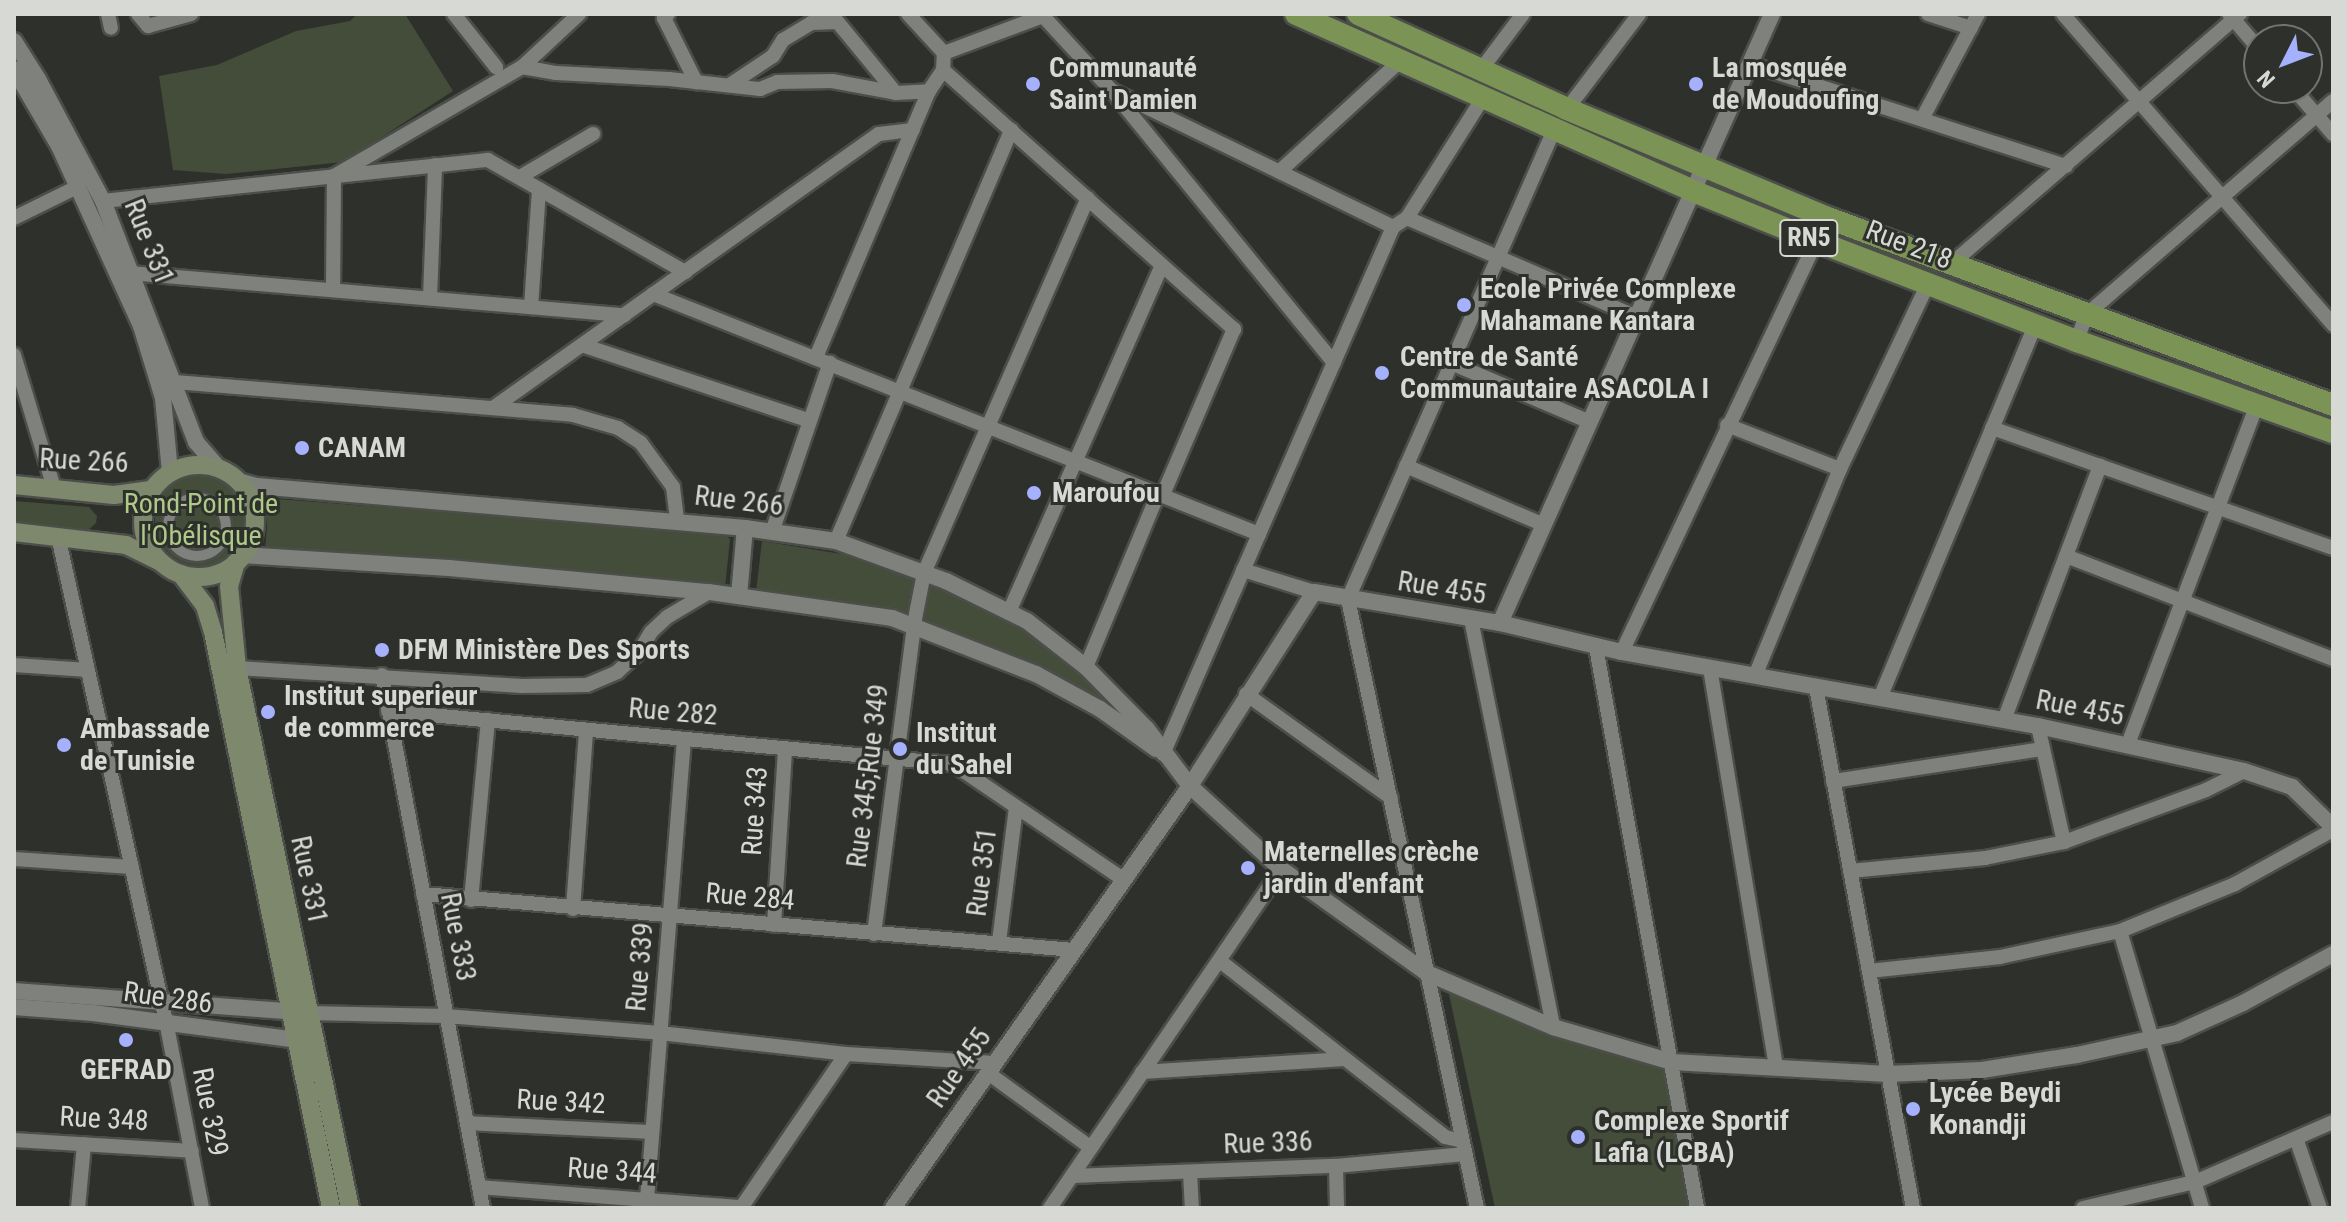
<!DOCTYPE html>
<meta charset="utf-8">
<style>
body{margin:0}
#map{position:relative;width:2347px;height:1222px;overflow:hidden;background:#2e302b;font-family:"Roboto Condensed",sans-serif}
div>[style]{position:absolute}
[style*='--x']{left:calc(var(--x)*1px);top:calc(var(--y)*1px);width:calc(var(--w)*1px);rotate:calc(var(--a)*1deg)}
.green>*{inset:0;background:#444d39}
.round{border-radius:50%}
.roads{filter:drop-shadow(2px 0 #4c4e4a) drop-shadow(-2px 0 #4c4e4a) drop-shadow(0 2px #4c4e4a) drop-shadow(0 -2px #4c4e4a)}
.pedestrian>*{height:10px;margin:-5px;padding:0 5px;transform-origin:5px;border-radius:5px;background:#7f827c}
.pedestrian>.ring{margin:-5px;padding:0;box-sizing:content-box;background:none;border:10px solid #7f827c;border-radius:50%}
.minor>*{height:14px;margin:-7px;padding:0 7px;transform-origin:7px;border-radius:7px;background:#7f827c}
.tertiary>*{height:16px;margin:-8px;padding:0 8px;transform-origin:8px;border-radius:8px;background:#7f827c}
.secondary>*{height:18px;margin:-9px;padding:0 9px;transform-origin:9px;border-radius:9px;background:#7e886d}
.secondary>.ring{margin:-9px;padding:0;box-sizing:content-box;background:none;border:18px solid #7e886d;border-radius:50%}
.trunk>*{height:22px;margin:-11px;padding:0 11px;transform-origin:11px;border-radius:11px;background:#7b9355}
.dots>*{width:22px;height:22px;translate:-50% -50%;box-sizing:border-box;border:4px solid #2e302b;border-radius:50%}
span{translate:-50% -50%;white-space:nowrap;text-align:center;line-height:1.15;-webkit-text-stroke:6px #2e302b;paint-order:stroke}
.shield-label span{padding:2px 6px;background:#2e302b;border:2px solid;border-radius:6px;-webkit-text-stroke-width:0}
.shield-label{font-size:26px;color:#d7d9d5;font-weight:700}
.poi-label{font-size:28px;color:#d7d9d5;font-weight:700}
.left{translate:0 -50%;text-align:left}
.street-label{font-size:28px;color:#d7d9d5}
.park-label{font-size:28px;color:#afc98b}
.frame{position:absolute;inset:0;border:16px solid #d7d9d5;pointer-events:none}
.north{position:absolute;left:2243px;top:24px;width:80px;height:80px;box-sizing:border-box;background:#2e302b;border:2px solid #72746f;border-radius:50%;rotate:228deg;font-size:22px;font-weight:700;line-height:32px;text-align:center;color:#d7d9d5}
.north::after{content:'';display:block;margin:auto;width:28px;height:36px;background:#a5b1fc;clip-path:polygon(50% 0,100% 100%,50% 72%,0 100%)}
</style>
<div id="map">
<div class="green">
<div style="clip-path:polygon(357px 14px,405px 14px,453px 91px,343px 162px,226px 174px,173px 170px,159px 76px,217px 65px,296px 31px,350px 21px)"></div>
<div class="round" style="left:155px;top:474px;width:92px;height:92px"></div>
<div style="clip-path:polygon(264px 498px,724px 533px,730px 539px,725px 588px,265px 550px,267px 527px)"></div>
<div style="clip-path:polygon(14px 501px,89px 507px,97px 516px,96px 523px,88px 530px,14px 523px)"></div>
<div style="clip-path:polygon(762px 541px,860px 557px,926px 580px,1022px 626px,1056px 649px,1136px 723px,986px 648px,756px 592px)"></div>
<div style="clip-path:polygon(1447px 985px,1663px 1067px,1688px 1208px,1495px 1208px)"></div>
</div>
<div class="roads">
<div class="pedestrian">
<div class="ring" style="left:168px;top:498px;width:48px;height:48px"></div>
</div>
<div class="minor">
<div style="--x:108;--y:14;--w:14;--a:78"></div>
<div style="--x:138;--y:14;--w:16;--a:50"></div>
<div style="--x:148;--y:26;--w:45;--a:-15.6"></div>
<div style="--x:454;--y:14;--w:68;--a:51.6"></div>
<div style="--x:668;--y:14;--w:6;--a:135"></div>
<div style="--x:664;--y:18;--w:72;--a:63.4"></div>
<div style="--x:831;--y:14;--w:102;--a:50.6"></div>
<div style="--x:1928;--y:14;--w:45;--a:18"></div>
<div style="--x:2063;--y:14;--w:412;--a:49"></div>
<div style="--x:2229;--y:14;--w:46;--a:49.4"></div>
<div style="--x:944;--y:53;--w:106;--a:-20.5"></div>
<div style="--x:1043;--y:16;--w:100;--a:47.4"></div>
<div style="--x:1111;--y:90;--w:314;--a:25.9"></div>
<div style="--x:1750;--y:64;--w:332;--a:17.9"></div>
<div style="--x:522;--y:67;--w:35;--a:10"></div>
<div style="--x:556;--y:73;--w:113;--a:3"></div>
<div style="--x:669;--y:79;--w:92;--a:6.3"></div>
<div style="--x:760;--y:89;--w:18;--a:-22"></div>
<div style="--x:777;--y:82;--w:55;--a:-1"></div>
<div style="--x:832;--y:81;--w:65;--a:10.6"></div>
<div style="--x:896;--y:93;--w:33;--a:-3"></div>
<div style="--x:929;--y:91;--w:25;--a:-56"></div>
<div style="--x:943;--y:70;--w:17;--a:-87"></div>
<div style="--x:944;--y:53;--w:53;--a:-132.7"></div>
<div style="--x:943;--y:70;--w:390;--a:41.7"></div>
<div style="--x:1234;--y:329;--w:181;--a:113.2"></div>
<div style="--x:1480;--y:71;--w:71;--a:-53"></div>
<div style="--x:731;--y:84;--w:50;--a:-33.7"></div>
<div style="--x:773;--y:56;--w:19;--a:-58"></div>
<div style="--x:783;--y:40;--w:33;--a:-31"></div>
<div style="--x:811;--y:23;--w:26;--a:-2"></div>
<div style="--x:2293;--y:88;--w:61;--a:49"></div>
<div style="--x:1114;--y:93;--w:348;--a:50.8"></div>
<div style="--x:1567;--y:109;--w:119;--a:-52.8"></div>
<div style="--x:1922;--y:119;--w:119;--a:-61.9"></div>
<div style="--x:1280;--y:171;--w:163;--a:-42.5"></div>
<div style="--x:520;--y:177;--w:85;--a:-30.5"></div>
<div style="--x:103;--y:201;--w:387;--a:-6.1"></div>
<div style="--x:488;--y:160;--w:227;--a:29.6"></div>
<div style="--x:14;--y:218;--w:72;--a:-26.2"></div>
<div style="--x:1407;--y:218;--w:250;--a:23.3"></div>
<div style="--x:1950;--y:265;--w:384;--a:-40.9"></div>
<div style="--x:131;--y:273;--w:495;--a:4.9"></div>
<div style="--x:333;--y:290;--w:114;--a:-89.5"></div>
<div style="--x:334;--y:176;--w:217;--a:-30.1"></div>
<div style="--x:522;--y:67;--w:78;--a:-42.9"></div>
<div style="--x:653;--y:294;--w:652;--a:21.61"></div>
<div style="--x:430;--y:298;--w:133;--a:-87.8"></div>
<div style="--x:531;--y:307;--w:118;--a:-86.1"></div>
<div style="--x:2077;--y:341;--w:28;--a:-71"></div>
<div style="--x:2086;--y:315;--w:327;--a:-40.9"></div>
<div style="--x:582;--y:345;--w:240;--a:18.4"></div>
<div style="--x:14;--y:355;--w:139;--a:73.3"></div>
<div style="--x:816;--y:357;--w:289;--a:-67"></div>
<div style="--x:1451;--y:363;--w:151;--a:23"></div>
<div style="--x:175;--y:382;--w:399;--a:4.7"></div>
<div style="--x:573;--y:415;--w:47;--a:16.1"></div>
<div style="--x:618;--y:428;--w:27;--a:33"></div>
<div style="--x:641;--y:443;--w:54;--a:54"></div>
<div style="--x:673;--y:487;--w:35;--a:83"></div>
<div style="--x:493;--y:408;--w:473;--a:-35.4"></div>
<div style="--x:879;--y:134;--w:34;--a:-7"></div>
<div style="--x:1727;--y:425;--w:121;--a:21.3"></div>
<div style="--x:1992;--y:428;--w:361;--a:19.4"></div>
<div style="--x:1406;--y:466;--w:150;--a:23.1"></div>
<div style="--x:772;--y:532;--w:179;--a:-71.1"></div>
<div style="--x:58;--y:536;--w:502;--a:77.46"></div>
<div style="--x:167;--y:1026;--w:185;--a:79.1"></div>
<div style="--x:836;--y:541;--w:447;--a:-66.9"></div>
<div style="--x:2066;--y:556;--w:286;--a:21.1"></div>
<div style="--x:1243;--y:570;--w:74;--a:17.2"></div>
<div style="--x:1009;--y:612;--w:379;--a:-66.2"></div>
<div style="--x:1471;--y:619;--w:416;--a:78.6"></div>
<div style="--x:1596;--y:647;--w:570;--a:79.79"></div>
<div style="--x:1622;--y:652;--w:454;--a:-64.7"></div>
<div style="--x:14;--y:665;--w:74;--a:3.9"></div>
<div style="--x:1086;--y:667;--w:187;--a:-67.4"></div>
<div style="--x:237;--y:668;--w:285;--a:3.6"></div>
<div style="--x:521;--y:686;--w:66;--a:-0.9"></div>
<div style="--x:587;--y:685;--w:33;--a:-23"></div>
<div style="--x:617;--y:672;--w:30;--a:-42"></div>
<div style="--x:639;--y:652;--w:23;--a:-59"></div>
<div style="--x:651;--y:632;--w:22;--a:-43"></div>
<div style="--x:667;--y:617;--w:49;--a:-30.8"></div>
<div style="--x:1710;--y:668;--w:405;--a:80.6"></div>
<div style="--x:382;--y:675;--w:542;--a:79.27"></div>
<div style="--x:1755;--y:676;--w:224;--a:-67.7"></div>
<div style="--x:1840;--y:469;--w:205;--a:-64.6"></div>
<div style="--x:1816;--y:687;--w:530;--a:79.45"></div>
<div style="--x:1246;--y:694;--w:178;--a:35.6"></div>
<div style="--x:1880;--y:698;--w:404;--a:-67.4"></div>
<div style="--x:388;--y:711;--w:567;--a:5.36"></div>
<div style="--x:953;--y:764;--w:205;--a:34.1"></div>
<div style="--x:2004;--y:720;--w:272;--a:-69.3"></div>
<div style="--x:2038;--y:726;--w:119;--a:77.4"></div>
<div style="--x:2128;--y:744;--w:363;--a:-69.2"></div>
<div style="--x:1163;--y:754;--w:575;--a:-66.42"></div>
<div style="--x:1393;--y:227;--w:17;--a:-33"></div>
<div style="--x:1407;--y:218;--w:142;--a:-57.7"></div>
<div style="--x:1833;--y:781;--w:212;--a:-8.7"></div>
<div style="--x:14;--y:859;--w:118;--a:3.9"></div>
<div style="--x:1850;--y:871;--w:136;--a:-5.5"></div>
<div style="--x:1985;--y:858;--w:81;--a:-11.4"></div>
<div style="--x:2064;--y:842;--w:151;--a:-20.1"></div>
<div style="--x:2206;--y:790;--w:42;--a:-26.6"></div>
<div style="--x:423;--y:894;--w:652;--a:4.92"></div>
<div style="--x:471;--y:900;--w:181;--a:-84.6"></div>
<div style="--x:573;--y:909;--w:179;--a:-85.8"></div>
<div style="--x:774;--y:925;--w:177;--a:-86.4"></div>
<div style="--x:2120;--y:931;--w:289;--a:73.5"></div>
<div style="--x:874;--y:934;--w:313;--a:-82.6"></div>
<div style="--x:914;--y:624;--w:52;--a:-78.9"></div>
<div style="--x:924;--y:573;--w:409;--a:-66.4"></div>
<div style="--x:999;--y:942;--w:135;--a:-82.8"></div>
<div style="--x:1220;--y:961;--w:286;--a:38"></div>
<div style="--x:1445;--y:1137;--w:18;--a:13"></div>
<div style="--x:1869;--y:971;--w:132;--a:-6.1"></div>
<div style="--x:2000;--y:957;--w:123;--a:-12.2"></div>
<div style="--x:2120;--y:931;--w:124;--a:-22.2"></div>
<div style="--x:2235;--y:884;--w:112;--a:-28.9"></div>
<div style="--x:308;--y:1013;--w:138;--a:1.2"></div>
<div style="--x:446;--y:1016;--w:215;--a:4.5"></div>
<div style="--x:660;--y:1033;--w:187;--a:6.4"></div>
<div style="--x:846;--y:1054;--w:149;--a:3.5"></div>
<div style="--x:1142;--y:1072;--w:203;--a:-3.7"></div>
<div style="--x:988;--y:1073;--w:126;--a:36"></div>
<div style="--x:467;--y:1123;--w:185;--a:2.8"></div>
<div style="--x:14;--y:1140;--w:178;--a:3.5"></div>
<div style="--x:2297;--y:1141;--w:71;--a:71.1"></div>
<div style="--x:1336;--y:1166;--w:42;--a:88.6"></div>
<div style="--x:1190;--y:1172;--w:36;--a:87"></div>
<div style="--x:1072;--y:1176;--w:264;--a:-2.2"></div>
<div style="--x:1336;--y:1166;--w:130;--a:-5.3"></div>
<div style="--x:479;--y:1187;--w:263;--a:4.4"></div>
<div style="--x:647;--y:1199;--w:461;--a:-85.4"></div>
<div style="--x:78;--y:1208;--w:64;--a:-84.6"></div>
<div style="--x:741;--y:1208;--w:186;--a:-55.7"></div>
<div style="--x:1050;--y:1208;--w:410;--a:-55.7"></div>
<div style="--x:1477;--y:1208;--w:623;--a:-101.96"></div>
<div style="--x:1348;--y:599;--w:512;--a:-66.29"></div>
<div style="--x:2083;--y:1208;--w:115;--a:-13.1"></div>
<div style="--x:2195;--y:1182;--w:150;--a:-23.5"></div>
</div>
<div class="tertiary">
<div style="--x:14;--y:41;--w:45;--a:57.7"></div>
<div style="--x:38;--y:79;--w:138;--a:62"></div>
<div style="--x:103;--y:201;--w:258;--a:68.9"></div>
<div style="--x:196;--y:442;--w:35;--a:49"></div>
<div style="--x:14;--y:69;--w:89;--a:59.7"></div>
<div style="--x:59;--y:146;--w:198;--a:65.5"></div>
<div style="--x:141;--y:326;--w:75;--a:73"></div>
<div style="--x:163;--y:398;--w:74;--a:84.6"></div>
<div style="--x:238;--y:481;--w:20;--a:15"></div>
<div style="--x:257;--y:486;--w:490;--a:4.9"></div>
<div style="--x:745;--y:528;--w:92;--a:8.1"></div>
<div style="--x:836;--y:541;--w:117;--a:20"></div>
<div style="--x:946;--y:581;--w:90;--a:26.3"></div>
<div style="--x:1027;--y:621;--w:75;--a:37.9"></div>
<div style="--x:1086;--y:667;--w:87;--a:45.5"></div>
<div style="--x:1147;--y:729;--w:71;--a:53"></div>
<div style="--x:1190;--y:786;--w:123;--a:42.4"></div>
<div style="--x:1281;--y:869;--w:179;--a:35.5"></div>
<div style="--x:1427;--y:973;--w:137;--a:23.2"></div>
<div style="--x:1553;--y:1027;--w:124;--a:16.4"></div>
<div style="--x:1672;--y:1062;--w:216;--a:3.2"></div>
<div style="--x:1888;--y:1074;--w:94;--a:-2.4"></div>
<div style="--x:1982;--y:1070;--w:96;--a:-9"></div>
<div style="--x:2077;--y:1055;--w:102;--a:-12.4"></div>
<div style="--x:2177;--y:1033;--w:72;--a:-24.4"></div>
<div style="--x:2243;--y:1003;--w:102;--a:-28.6"></div>
<div style="--x:242;--y:555;--w:207;--a:3.6"></div>
<div style="--x:449;--y:568;--w:261;--a:5.3"></div>
<div style="--x:709;--y:592;--w:185;--a:8.1"></div>
<div style="--x:892;--y:618;--w:155;--a:21.3"></div>
<div style="--x:1036;--y:674;--w:73;--a:28.7"></div>
<div style="--x:1100;--y:709;--w:69;--a:35.5"></div>
<div style="--x:739;--y:596;--w:68;--a:-85"></div>
<div style="--x:1500;--y:623;--w:667;--a:-65.93"></div>
<div style="--x:14;--y:991;--w:289;--a:4.2"></div>
<div style="--x:14;--y:1007;--w:79;--a:4.3"></div>
<div style="--x:93;--y:1013;--w:215;--a:7.5"></div>
<div style="--x:893;--y:1208;--w:516;--a:-54.86"></div>
<div style="--x:1190;--y:786;--w:230;--a:-57.4"></div>
<div style="--x:1314;--y:592;--w:189;--a:9.5"></div>
<div style="--x:1500;--y:623;--w:125;--a:13.4"></div>
<div style="--x:1622;--y:652;--w:423;--a:10.1"></div>
<div style="--x:2038;--y:726;--w:211;--a:12.3"></div>
<div style="--x:2244;--y:771;--w:51;--a:18.4"></div>
<div style="--x:2292;--y:787;--w:57;--a:44.3"></div>
</div>
<div class="secondary">
<div class="ring" style="left:143px;top:465px;width:94px;height:94px"></div>
<div style="--x:14;--y:485;--w:100;--a:5.7"></div>
<div style="--x:114;--y:495;--w:37;--a:-8"></div>
<div style="--x:14;--y:532;--w:113;--a:6.6"></div>
<div style="--x:126;--y:545;--w:37;--a:26"></div>
<div style="--x:236;--y:562;--w:25;--a:106"></div>
<div style="--x:229;--y:586;--w:82;--a:84.4"></div>
<div style="--x:237;--y:668;--w:552;--a:78.18"></div>
<div style="--x:181;--y:574;--w:40;--a:53"></div>
<div style="--x:205;--y:606;--w:27;--a:73"></div>
<div style="--x:213;--y:632;--w:588;--a:78.42"></div>
</div>
<div class="trunk">
<div style="--x:1296;--y:14;--w:435;--a:24"></div>
<div style="--x:1693;--y:191;--w:133;--a:22.1"></div>
<div style="--x:1816;--y:241;--w:280;--a:21"></div>
<div style="--x:2077;--y:341;--w:272;--a:19.6"></div>
<div style="--x:1358;--y:14;--w:230;--a:24.4"></div>
<div style="--x:1567;--y:109;--w:283;--a:22.7"></div>
<div style="--x:1828;--y:218;--w:539;--a:20.32"></div>
</div>
</div>
<div class="dots">
<div style="left:1033px;top:84px;background:#a5b1fc"></div>
<div style="left:1696px;top:84px;background:#a5b1fc"></div>
<div style="left:1464px;top:305px;background:#a5b1fc"></div>
<div style="left:1382px;top:373px;background:#a5b1fc"></div>
<div style="left:302px;top:448px;background:#a5b1fc"></div>
<div style="left:1034px;top:493px;background:#a5b1fc"></div>
<div style="left:382px;top:650px;background:#a5b1fc"></div>
<div style="left:268px;top:712px;background:#a5b1fc"></div>
<div style="left:64px;top:745px;background:#a5b1fc"></div>
<div style="left:900px;top:749px;background:#a5b1fc"></div>
<div style="left:1248px;top:868px;background:#a5b1fc"></div>
<div style="left:126px;top:1040px;background:#a5b1fc"></div>
<div style="left:1913px;top:1109px;background:#a5b1fc"></div>
<div style="left:1578px;top:1137px;background:#a5b1fc"></div>
</div>
<div class="shield-label">
<span style="left:1809px;top:238px">RN5</span>
</div>
<div class="poi-label">
<span class="left" style="left:1049px;top:84px">Communauté<br>Saint Damien</span>
<span class="left" style="left:1712px;top:84px">La mosquée<br>de Moudoufing</span>
<span class="left" style="left:1480px;top:305px">Ecole Privée Complexe<br>Mahamane Kantara</span>
<span class="left" style="left:1400px;top:373px">Centre de Santé<br>Communautaire ASACOLA I</span>
<span class="left" style="left:318px;top:448px">CANAM</span>
<span class="left" style="left:1052px;top:493px">Maroufou</span>
<span class="left" style="left:398px;top:650px">DFM Ministère Des Sports</span>
<span class="left" style="left:284px;top:712px">Institut superieur<br>de commerce</span>
<span class="left" style="left:80px;top:745px">Ambassade<br>de Tunisie</span>
<span class="left" style="left:916px;top:749px">Institut<br>du Sahel</span>
<span class="left" style="left:1264px;top:868px">Maternelles crèche<br>jardin d'enfant</span>
<span style="left:126px;top:1070px">GEFRAD</span>
<span class="left" style="left:1929px;top:1109px">Lycée Beydi<br>Konandji</span>
<span class="left" style="left:1594px;top:1137px">Complexe Sportif<br>Lafia (LCBA)</span>
</div>
<div class="street-label">
<span style="left:149px;top:242px;rotate:68deg">Rue 331</span>
<span style="left:1909px;top:245px;rotate:21deg">Rue 218</span>
<span style="left:84px;top:461px;rotate:3deg">Rue 266</span>
<span style="left:739px;top:501px;rotate:7deg">Rue 266</span>
<span style="left:1442px;top:588px;rotate:9deg">Rue 455</span>
<span style="left:2080px;top:708px;rotate:11deg">Rue 455</span>
<span style="left:673px;top:712px;rotate:5deg">Rue 282</span>
<span style="left:868px;top:776px;rotate:-83deg">Rue 345;Rue 349</span>
<span style="left:755px;top:811px;rotate:-86deg">Rue 343</span>
<span style="left:982px;top:872px;rotate:-83deg">Rue 351</span>
<span style="left:309px;top:880px;rotate:78deg">Rue 331</span>
<span style="left:750px;top:897px;rotate:5deg">Rue 284</span>
<span style="left:458px;top:937px;rotate:79deg">Rue 333</span>
<span style="left:640px;top:967px;rotate:-85deg">Rue 339</span>
<span style="left:168px;top:998px;rotate:8deg">Rue 286</span>
<span style="left:959px;top:1068px;rotate:-55deg">Rue 455</span>
<span style="left:561px;top:1102px;rotate:3deg">Rue 342</span>
<span style="left:210px;top:1112px;rotate:79deg">Rue 329</span>
<span style="left:104px;top:1119px;rotate:3deg">Rue 348</span>
<span style="left:1268px;top:1143px;rotate:-2deg">Rue 336</span>
<span style="left:612px;top:1171px;rotate:4deg">Rue 344</span>
</div>
<div class="park-label">
<span style="left:201px;top:520px">Rond-Point de<br>l'Obélisque</span>
</div>
<div class="frame"></div>
<div class="north">N</div>
</div>
